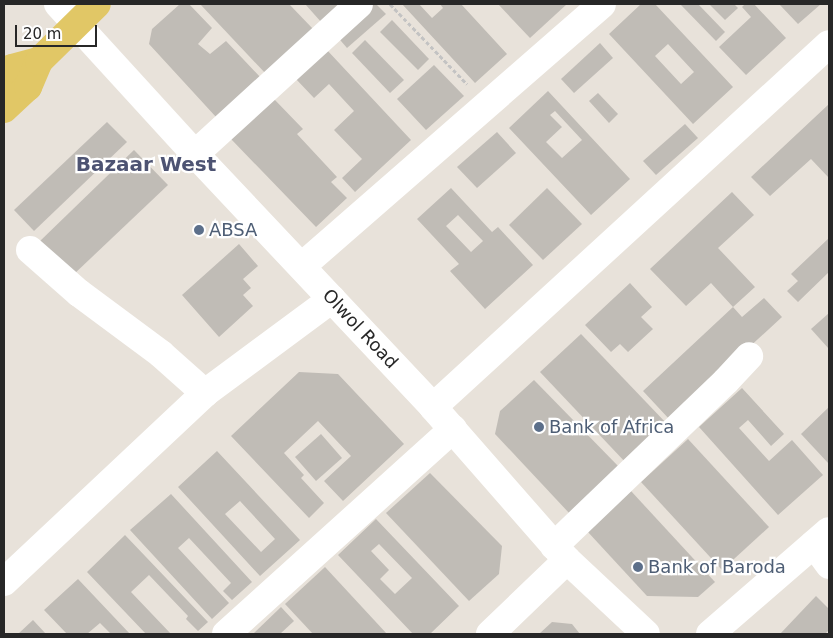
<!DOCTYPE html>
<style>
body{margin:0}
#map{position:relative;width:833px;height:638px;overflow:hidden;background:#e8e2da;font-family:"DejaVu Sans",sans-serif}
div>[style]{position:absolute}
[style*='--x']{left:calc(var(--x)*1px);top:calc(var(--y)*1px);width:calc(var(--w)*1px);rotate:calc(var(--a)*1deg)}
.building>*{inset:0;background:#c0bcb6}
.path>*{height:3px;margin-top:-1.5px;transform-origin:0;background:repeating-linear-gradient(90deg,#c3c3c3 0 4px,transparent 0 6.5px)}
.minor>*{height:28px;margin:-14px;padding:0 14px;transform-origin:14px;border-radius:14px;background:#fff}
.major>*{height:28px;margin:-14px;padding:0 14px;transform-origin:14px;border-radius:14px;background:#e1c766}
.dots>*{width:14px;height:14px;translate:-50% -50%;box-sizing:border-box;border:2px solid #fff;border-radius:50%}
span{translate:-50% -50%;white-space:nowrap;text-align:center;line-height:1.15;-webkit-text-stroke:4.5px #fff;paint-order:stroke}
.service-label{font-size:18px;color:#4e5e75}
.left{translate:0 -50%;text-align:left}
.street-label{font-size:18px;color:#272727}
.quarter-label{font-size:20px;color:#4d5372;font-weight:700}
.frame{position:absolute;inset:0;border:5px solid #272727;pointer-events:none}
.scale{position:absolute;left:15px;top:25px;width:82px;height:22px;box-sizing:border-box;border:2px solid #272727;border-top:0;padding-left:6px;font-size:15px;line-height:18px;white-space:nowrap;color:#272727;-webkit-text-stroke:4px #fff;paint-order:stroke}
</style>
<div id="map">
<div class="building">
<div style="clip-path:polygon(180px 4px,189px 4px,212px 28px,198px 44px,210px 54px,226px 41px,261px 78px,216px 117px,149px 44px,152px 29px)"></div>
<div style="clip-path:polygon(200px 4px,289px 4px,314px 30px,266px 74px)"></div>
<div style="clip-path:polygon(305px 4px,344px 4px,322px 23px)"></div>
<div style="clip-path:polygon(369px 4px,376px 4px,386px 14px,347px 48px,335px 34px)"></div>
<div style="clip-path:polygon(402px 4px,419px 4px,432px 18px,443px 8px,440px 4px,461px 4px,507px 54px,475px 83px)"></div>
<div style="clip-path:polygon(498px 4px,567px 4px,530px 38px)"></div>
<div style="clip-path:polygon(evenodd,641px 4px,655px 4px,733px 87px,693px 124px,609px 34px,641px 4px,668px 44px,694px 72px,681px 84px,655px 56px,668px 44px)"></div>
<div style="clip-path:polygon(680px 4px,698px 4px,725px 32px,716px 41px)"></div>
<div style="clip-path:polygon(709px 4px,734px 4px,738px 8px,725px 20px)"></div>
<div style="clip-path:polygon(745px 4px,754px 4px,786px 38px,746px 75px,719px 47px,751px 17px,742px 7px)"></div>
<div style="clip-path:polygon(779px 4px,821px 4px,798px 24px)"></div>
<div style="clip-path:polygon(392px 20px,429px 59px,418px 70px,380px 32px)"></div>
<div style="clip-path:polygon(365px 40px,404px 80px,390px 93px,352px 53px)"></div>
<div style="clip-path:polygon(600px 43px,613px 58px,574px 93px,561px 79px)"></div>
<div style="clip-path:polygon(326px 49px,411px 140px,355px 192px,342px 178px,362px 159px,334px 130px,354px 111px,329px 84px,314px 98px,295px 78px)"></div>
<div style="clip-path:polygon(434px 65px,464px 96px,426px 130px,397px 99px)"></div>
<div style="clip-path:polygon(evenodd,548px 91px,630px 179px,591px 215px,509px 128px,548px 91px,555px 111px,582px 140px,562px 158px,546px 142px,562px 127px,550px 115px,555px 111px)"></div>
<div style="clip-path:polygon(598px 93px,618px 114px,609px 123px,589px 101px)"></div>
<div style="clip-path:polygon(274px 99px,303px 129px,297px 134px,337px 177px,331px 182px,347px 198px,316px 227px,231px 139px)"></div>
<div style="clip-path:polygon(829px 104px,829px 178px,811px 159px,770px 196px,751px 177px)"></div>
<div style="clip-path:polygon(107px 122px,127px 142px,34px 231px,14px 210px)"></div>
<div style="clip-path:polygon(685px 124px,698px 138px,656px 175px,643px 161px)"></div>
<div style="clip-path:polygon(497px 132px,516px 153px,477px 188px,457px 167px)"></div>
<div style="clip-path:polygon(134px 150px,168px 185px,72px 276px,39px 242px)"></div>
<div style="clip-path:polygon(evenodd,451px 188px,492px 232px,498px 227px,533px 265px,485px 309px,450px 271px,459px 264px,417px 219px,451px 188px,458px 215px,483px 241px,471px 252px,446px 226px,458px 215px)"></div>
<div style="clip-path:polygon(547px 188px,582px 224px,543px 260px,509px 225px)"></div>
<div style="clip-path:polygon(732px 192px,754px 215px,718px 248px,755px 287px,733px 307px,711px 283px,686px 306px,650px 269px)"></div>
<div style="clip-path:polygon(829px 238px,829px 272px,798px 302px,787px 291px,798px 281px,791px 274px)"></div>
<div style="clip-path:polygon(239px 244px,258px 266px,243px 279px,251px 288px,243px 295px,253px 306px,219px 337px,182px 295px)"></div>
<div style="clip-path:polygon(630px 283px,652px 307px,641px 317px,653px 329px,628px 352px,620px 344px,611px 352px,585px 325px)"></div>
<div style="clip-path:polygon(764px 298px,782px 317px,670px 420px,643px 391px,733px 307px,742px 317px)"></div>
<div style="clip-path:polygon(829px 313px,829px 349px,811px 329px)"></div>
<div style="clip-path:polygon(581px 334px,668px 425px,627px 464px,540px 372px)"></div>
<div style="clip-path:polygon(299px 372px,338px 374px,404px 444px,343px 501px,324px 481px,351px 456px,318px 421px,284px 453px,304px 475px,301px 478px,324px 503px,309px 518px,231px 436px)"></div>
<div style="clip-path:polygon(534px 380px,620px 468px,570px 514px,495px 434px,500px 411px)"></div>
<div style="clip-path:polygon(742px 388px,784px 434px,771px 446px,748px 420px,739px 428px,769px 461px,792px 440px,823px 475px,778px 515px,699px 427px)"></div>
<div style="clip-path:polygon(829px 407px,829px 464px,801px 434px)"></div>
<div style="clip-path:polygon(321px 434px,342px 458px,316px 481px,295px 457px)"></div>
<div style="clip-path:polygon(688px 439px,769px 527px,722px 570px,641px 482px)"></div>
<div style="clip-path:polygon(evenodd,217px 451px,300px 540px,260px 576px,178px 487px,217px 451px,240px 501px,275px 539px,261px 552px,225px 514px,240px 501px)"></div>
<div style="clip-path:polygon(430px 473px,502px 546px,499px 574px,469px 601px,386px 513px)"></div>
<div style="clip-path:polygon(631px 491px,715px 582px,698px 597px,647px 596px,587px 531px)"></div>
<div style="clip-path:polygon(171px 494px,252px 582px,232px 600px,223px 591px,231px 583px,189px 538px,178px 548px,229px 603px,212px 619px,130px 530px)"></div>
<div style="clip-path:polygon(evenodd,376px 519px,459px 606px,430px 634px,413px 634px,338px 555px,376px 519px,379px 544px,412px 578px,395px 594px,380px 579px,389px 570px,371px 551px,379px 544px)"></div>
<div style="clip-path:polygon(125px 535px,208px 622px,198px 631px,186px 619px,188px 616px,149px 575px,131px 592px,171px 634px,146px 634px,87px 572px)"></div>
<div style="clip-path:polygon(325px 567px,387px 634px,313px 634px,285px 604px)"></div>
<div style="clip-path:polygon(78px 579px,130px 634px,111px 634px,100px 623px,87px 634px,67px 634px,44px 610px)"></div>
<div style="clip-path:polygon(816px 596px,829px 609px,829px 630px,825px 634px,780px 634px)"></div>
<div style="clip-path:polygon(281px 607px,294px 621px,280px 634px,253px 634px)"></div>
<div style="clip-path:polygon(33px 620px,46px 634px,18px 634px)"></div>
<div style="clip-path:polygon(552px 622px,572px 624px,580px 634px,539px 634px)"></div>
</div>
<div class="path">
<div style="--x:390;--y:4;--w:111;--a:46.1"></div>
</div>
<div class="minor">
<div style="--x:58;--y:4;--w:203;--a:47.6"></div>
<div style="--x:195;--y:154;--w:347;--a:46.7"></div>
<div style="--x:433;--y:407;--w:203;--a:48.8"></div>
<div style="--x:567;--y:560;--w:107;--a:136.1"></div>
<div style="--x:195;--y:154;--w:222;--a:-42.4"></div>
<div style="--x:30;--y:250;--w:65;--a:41.3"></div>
<div style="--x:79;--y:293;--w:102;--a:36.6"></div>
<div style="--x:161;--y:354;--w:59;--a:41.6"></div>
<div style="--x:302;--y:266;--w:398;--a:-41.1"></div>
<div style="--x:433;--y:407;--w:537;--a:-42.51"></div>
<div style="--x:814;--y:544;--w:26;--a:54"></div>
<div style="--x:554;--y:546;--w:238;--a:-43.8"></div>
<div style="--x:726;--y:381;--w:34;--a:-47"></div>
<div style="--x:567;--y:560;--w:108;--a:43.1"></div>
<div style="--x:4;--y:582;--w:276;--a:-43.2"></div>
<div style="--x:205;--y:393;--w:158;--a:-36.5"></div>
<div style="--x:226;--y:634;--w:306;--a:-42.1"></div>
<div style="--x:710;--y:634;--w:157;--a:-40.9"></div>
</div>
<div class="major">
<div style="--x:4;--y:76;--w:11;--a:-45"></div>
<div style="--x:12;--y:68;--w:28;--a:-15"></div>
<div style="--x:4;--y:109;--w:33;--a:-43"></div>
<div style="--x:28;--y:87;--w:28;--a:-67"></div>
<div style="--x:39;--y:61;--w:81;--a:-44.5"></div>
</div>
<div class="dots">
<div style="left:199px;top:230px;background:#5c6f8a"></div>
<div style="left:539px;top:427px;background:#5c6f8a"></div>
<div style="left:638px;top:567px;background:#5c6f8a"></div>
</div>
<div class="service-label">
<span class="left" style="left:209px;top:230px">ABSA</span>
<span class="left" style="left:549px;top:427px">Bank of Africa</span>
<span class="left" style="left:648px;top:567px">Bank of Baroda</span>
</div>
<div class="street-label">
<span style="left:360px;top:329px;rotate:47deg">Olwol Road</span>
</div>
<div class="quarter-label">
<span style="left:146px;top:164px">Bazaar West</span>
</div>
<div class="frame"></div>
<div class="scale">20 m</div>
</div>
